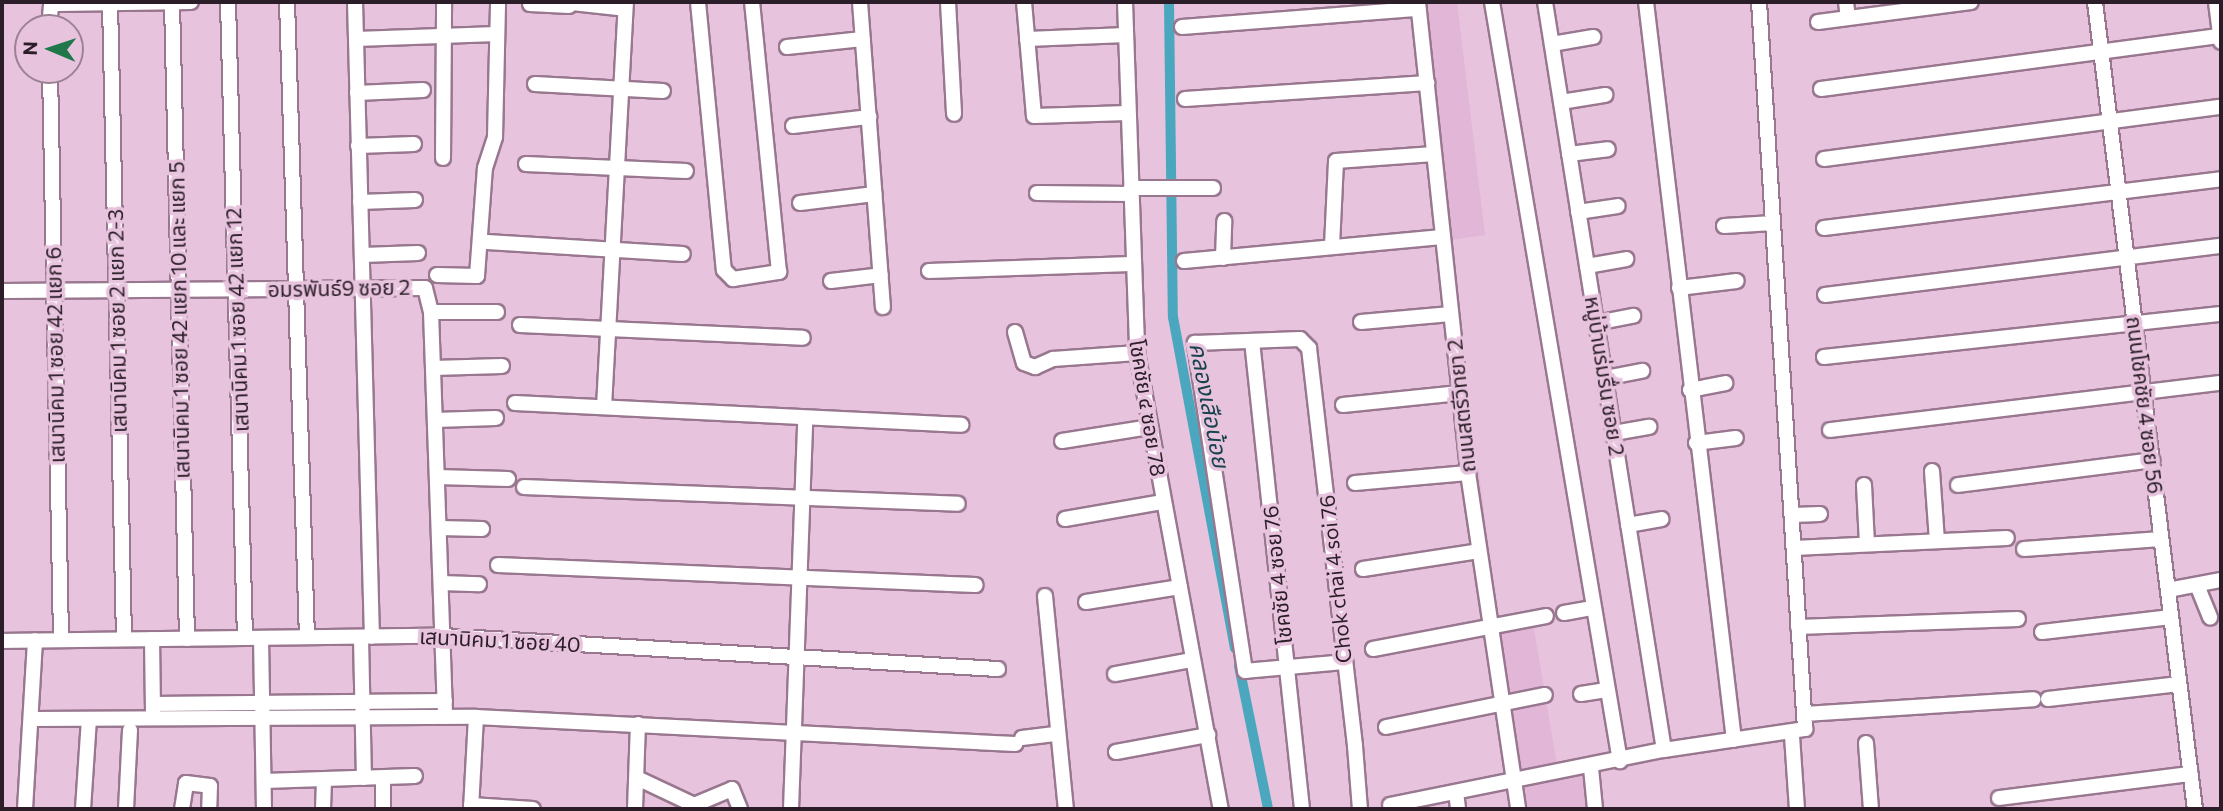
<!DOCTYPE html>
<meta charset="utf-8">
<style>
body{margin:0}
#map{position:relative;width:2223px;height:811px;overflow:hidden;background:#e7c3dd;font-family:Commissioner,"Noto Sans Thai",sans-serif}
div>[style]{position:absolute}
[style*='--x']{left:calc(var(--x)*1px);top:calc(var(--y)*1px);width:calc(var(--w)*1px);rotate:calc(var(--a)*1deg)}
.built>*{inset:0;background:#e1b6d6}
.canal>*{height:10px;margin:-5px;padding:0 5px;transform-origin:5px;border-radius:5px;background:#4ba7be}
.roads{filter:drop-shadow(2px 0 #98778f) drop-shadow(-2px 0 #98778f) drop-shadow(0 2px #98778f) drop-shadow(0 -2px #98778f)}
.minor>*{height:14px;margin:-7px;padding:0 7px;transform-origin:7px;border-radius:7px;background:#fff}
span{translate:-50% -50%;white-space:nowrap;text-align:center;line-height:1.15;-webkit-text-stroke:7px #e7c3dd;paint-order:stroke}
.street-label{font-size:21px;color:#2b1e28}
.water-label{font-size:23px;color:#18424c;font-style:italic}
.frame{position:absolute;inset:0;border:4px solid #2b1e28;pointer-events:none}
.north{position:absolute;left:14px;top:14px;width:70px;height:70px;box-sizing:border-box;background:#e7c3dd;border:2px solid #9c8195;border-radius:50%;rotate:272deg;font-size:19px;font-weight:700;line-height:28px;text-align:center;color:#2b1e28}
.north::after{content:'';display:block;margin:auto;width:24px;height:32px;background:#20774a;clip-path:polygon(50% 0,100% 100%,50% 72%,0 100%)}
</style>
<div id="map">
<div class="built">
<div style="clip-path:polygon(1426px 2px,1457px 2px,1485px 235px,1451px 240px,1498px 629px,1533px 623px,1559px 777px,1599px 772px,1603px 809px,1523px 809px,1495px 635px,1448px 253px)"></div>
</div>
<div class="canal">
<div style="--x:1169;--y:2;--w:315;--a:89.3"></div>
<div style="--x:1173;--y:317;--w:337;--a:79.4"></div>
<div style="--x:1239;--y:666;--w:146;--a:78.5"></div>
</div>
<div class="roads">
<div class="minor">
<div style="--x:110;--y:2;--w:637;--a:88.74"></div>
<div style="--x:172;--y:2;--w:637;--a:88.65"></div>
<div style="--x:228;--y:2;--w:636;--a:88.47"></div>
<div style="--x:287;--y:2;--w:635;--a:88.2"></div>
<div style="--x:355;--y:2;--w:635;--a:88.47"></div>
<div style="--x:563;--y:2;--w:62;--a:6.4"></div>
<div style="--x:698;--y:2;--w:269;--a:84.5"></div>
<div style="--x:724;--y:270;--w:13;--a:45"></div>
<div style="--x:733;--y:279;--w:47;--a:-8.7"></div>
<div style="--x:779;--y:272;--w:271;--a:-95.7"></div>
<div style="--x:860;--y:2;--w:306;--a:85.7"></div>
<div style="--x:948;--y:2;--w:112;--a:86.9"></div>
<div style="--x:1024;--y:2;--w:114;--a:85"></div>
<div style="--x:1034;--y:116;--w:94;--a:-1.8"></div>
<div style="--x:1125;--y:2;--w:351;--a:88"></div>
<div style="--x:1137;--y:353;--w:464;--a:79.6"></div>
<div style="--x:1418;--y:2;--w:474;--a:83.9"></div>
<div style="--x:1468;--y:473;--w:340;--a:81.5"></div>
<div style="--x:1492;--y:2;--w:770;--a:80.43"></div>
<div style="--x:1545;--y:2;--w:757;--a:80.96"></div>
<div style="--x:1646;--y:2;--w:743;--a:83.2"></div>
<div style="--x:1846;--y:2;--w:16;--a:83"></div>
<div style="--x:2095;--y:2;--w:813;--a:82.94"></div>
<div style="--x:2216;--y:2;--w:40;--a:82.9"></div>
<div style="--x:530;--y:4;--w:39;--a:3"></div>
<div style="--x:1818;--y:22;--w:154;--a:-7.4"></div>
<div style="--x:1182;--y:27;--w:237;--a:-4.4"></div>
<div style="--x:49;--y:28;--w:22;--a:-85"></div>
<div style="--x:51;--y:6;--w:6;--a:-18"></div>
<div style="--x:57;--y:4;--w:134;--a:-0.9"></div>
<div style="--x:356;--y:39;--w:141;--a:-2"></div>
<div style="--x:1027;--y:39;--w:99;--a:-2.3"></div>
<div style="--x:1552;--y:44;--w:42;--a:-9.7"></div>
<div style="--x:787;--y:47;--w:76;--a:-6"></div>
<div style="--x:50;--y:70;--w:570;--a:88.89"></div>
<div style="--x:535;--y:84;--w:128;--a:3.1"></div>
<div style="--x:1821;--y:89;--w:403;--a:-7.6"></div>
<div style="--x:357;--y:93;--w:66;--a:-2.6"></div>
<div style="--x:1185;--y:99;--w:243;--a:-3.8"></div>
<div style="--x:1561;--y:102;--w:45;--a:-9"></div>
<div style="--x:793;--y:126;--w:77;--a:-6.8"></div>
<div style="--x:358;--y:146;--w:56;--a:-2"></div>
<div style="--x:1569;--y:154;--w:39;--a:-7"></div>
<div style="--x:443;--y:158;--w:156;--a:-89.6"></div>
<div style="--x:1824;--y:159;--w:400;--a:-7.5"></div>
<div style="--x:526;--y:164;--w:160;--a:2.5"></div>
<div style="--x:1131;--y:188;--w:82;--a:0"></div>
<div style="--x:1037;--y:193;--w:94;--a:0.6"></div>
<div style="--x:360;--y:202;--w:55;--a:-2.1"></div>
<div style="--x:800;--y:203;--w:75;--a:-6.9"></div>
<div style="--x:1578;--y:212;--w:40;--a:-8.5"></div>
<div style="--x:1724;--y:226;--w:49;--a:-3.5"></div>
<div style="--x:1824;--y:228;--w:400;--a:-7"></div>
<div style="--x:487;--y:242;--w:196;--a:3.5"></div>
<div style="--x:1332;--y:246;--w:85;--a:-87.3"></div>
<div style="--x:1336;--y:161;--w:98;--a:-4.1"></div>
<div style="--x:363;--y:255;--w:55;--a:-2.1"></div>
<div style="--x:1223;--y:258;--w:37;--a:-88"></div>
<div style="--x:1184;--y:261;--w:259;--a:-5.3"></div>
<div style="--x:1587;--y:266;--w:40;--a:-10"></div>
<div style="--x:929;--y:271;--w:202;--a:-2"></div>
<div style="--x:437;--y:275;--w:40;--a:1.4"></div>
<div style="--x:477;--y:276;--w:108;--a:-85.8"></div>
<div style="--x:485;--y:168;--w:33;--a:-72"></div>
<div style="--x:495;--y:137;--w:135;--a:-88.7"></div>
<div style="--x:831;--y:281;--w:50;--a:-6.8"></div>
<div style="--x:1679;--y:288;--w:58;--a:-6.9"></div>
<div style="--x:2;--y:291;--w:423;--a:-0.4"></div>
<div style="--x:425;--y:288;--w:25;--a:76"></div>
<div style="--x:431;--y:312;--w:405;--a:88"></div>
<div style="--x:1825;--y:295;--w:399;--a:-7.1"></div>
<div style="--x:431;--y:312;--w:66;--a:0"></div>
<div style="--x:1361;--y:322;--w:90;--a:-5.1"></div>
<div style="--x:1596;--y:323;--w:38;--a:-11"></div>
<div style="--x:520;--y:325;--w:283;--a:2.6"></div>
<div style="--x:1015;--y:332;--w:32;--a:74"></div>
<div style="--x:1024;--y:363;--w:12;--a:20"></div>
<div style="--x:1035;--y:367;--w:20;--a:-24"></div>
<div style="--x:1053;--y:359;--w:84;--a:-4.1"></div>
<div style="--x:1252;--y:341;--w:471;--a:83.9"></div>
<div style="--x:1824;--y:357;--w:399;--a:-6.2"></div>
<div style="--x:433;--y:368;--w:69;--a:-1.7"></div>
<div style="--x:1605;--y:378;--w:38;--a:-11"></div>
<div style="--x:1690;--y:390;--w:36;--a:-11"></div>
<div style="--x:515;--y:403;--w:447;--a:2.8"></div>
<div style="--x:1343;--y:405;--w:117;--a:-5.9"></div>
<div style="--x:604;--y:407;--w:406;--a:-86.9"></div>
<div style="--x:435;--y:420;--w:61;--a:-1.9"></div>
<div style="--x:1830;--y:430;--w:394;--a:-6.9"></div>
<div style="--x:1614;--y:433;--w:36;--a:-10"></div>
<div style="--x:1062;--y:441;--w:88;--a:-9.1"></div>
<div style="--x:1696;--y:443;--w:40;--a:-7.1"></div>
<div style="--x:1932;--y:471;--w:69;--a:85.9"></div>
<div style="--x:437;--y:477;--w:71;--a:1.6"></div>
<div style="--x:1355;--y:483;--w:113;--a:-5.1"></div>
<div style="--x:1864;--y:485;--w:59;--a:87.1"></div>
<div style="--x:1958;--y:485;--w:196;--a:-7.3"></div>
<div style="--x:524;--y:487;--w:434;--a:2.2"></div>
<div style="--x:1793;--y:515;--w:27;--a:-2"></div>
<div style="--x:1065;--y:519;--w:98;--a:-9.9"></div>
<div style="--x:1628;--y:525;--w:34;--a:-10"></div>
<div style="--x:439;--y:528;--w:43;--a:1.3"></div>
<div style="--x:1794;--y:548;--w:213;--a:-2.7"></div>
<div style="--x:2024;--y:549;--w:137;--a:-4.2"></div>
<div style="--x:498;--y:565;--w:478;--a:2.4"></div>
<div style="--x:1363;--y:569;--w:117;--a:-8.8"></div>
<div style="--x:441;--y:583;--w:38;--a:2"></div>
<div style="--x:2197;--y:585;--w:35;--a:68"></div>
<div style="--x:2168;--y:590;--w:54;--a:-10.7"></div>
<div style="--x:1045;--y:596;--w:214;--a:84.4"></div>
<div style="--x:1086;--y:602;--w:95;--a:-9.1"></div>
<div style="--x:1564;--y:613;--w:29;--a:-10"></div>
<div style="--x:1798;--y:627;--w:220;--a:-2.1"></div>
<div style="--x:2042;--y:632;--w:130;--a:-6.6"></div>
<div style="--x:361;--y:637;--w:141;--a:88.8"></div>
<div style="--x:261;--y:638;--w:171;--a:89"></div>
<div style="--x:152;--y:639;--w:72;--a:89.2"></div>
<div style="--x:2;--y:641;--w:440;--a:-0.7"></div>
<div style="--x:442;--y:636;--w:557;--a:3.4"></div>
<div style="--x:1373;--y:649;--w:176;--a:-10.8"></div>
<div style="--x:1345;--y:662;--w:100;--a:174.9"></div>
<div style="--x:1245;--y:671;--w:332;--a:-98.7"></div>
<div style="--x:1195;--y:343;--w:105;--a:-2.2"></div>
<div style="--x:1300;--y:339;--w:13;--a:45"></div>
<div style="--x:1309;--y:348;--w:401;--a:83.4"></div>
<div style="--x:1355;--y:746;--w:63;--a:85.5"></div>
<div style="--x:1115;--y:674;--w:77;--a:-10.4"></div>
<div style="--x:1581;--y:694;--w:24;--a:-9"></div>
<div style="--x:2048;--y:699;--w:132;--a:-6.5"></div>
<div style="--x:153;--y:704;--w:292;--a:-0.6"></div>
<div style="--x:1805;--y:714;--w:229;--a:-3.7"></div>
<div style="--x:33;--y:719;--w:443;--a:-0.3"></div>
<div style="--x:476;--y:717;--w:540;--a:2.87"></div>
<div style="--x:1386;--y:727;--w:162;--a:-11.4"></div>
<div style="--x:1792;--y:736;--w:73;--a:86.1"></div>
<div style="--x:1022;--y:738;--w:35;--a:-7"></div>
<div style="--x:1866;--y:743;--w:66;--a:85.7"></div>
<div style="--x:1116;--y:752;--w:94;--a:-10.5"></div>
<div style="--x:1591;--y:768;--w:41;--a:84.4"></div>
<div style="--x:637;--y:778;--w:63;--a:25.3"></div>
<div style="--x:694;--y:805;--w:41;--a:-22.8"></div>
<div style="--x:732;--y:789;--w:22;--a:68"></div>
<div style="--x:264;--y:781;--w:151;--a:-1.9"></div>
<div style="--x:1456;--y:792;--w:17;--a:83"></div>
<div style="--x:1999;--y:798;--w:193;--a:-7.2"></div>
<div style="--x:471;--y:805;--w:62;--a:3.7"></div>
<div style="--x:1390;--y:805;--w:279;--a:-11.4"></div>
<div style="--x:1664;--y:750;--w:143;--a:-8.5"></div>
<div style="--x:1805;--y:729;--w:728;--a:-93.62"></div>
<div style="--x:25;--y:809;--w:169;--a:-86.6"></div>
<div style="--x:83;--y:809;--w:90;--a:-86.2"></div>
<div style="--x:126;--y:809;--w:79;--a:-87.1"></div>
<div style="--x:182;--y:809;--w:26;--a:-81"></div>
<div style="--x:186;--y:783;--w:24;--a:7"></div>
<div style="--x:210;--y:786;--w:23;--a:92"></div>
<div style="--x:323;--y:809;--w:30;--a:-88"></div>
<div style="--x:383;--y:809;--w:31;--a:-90"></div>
<div style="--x:471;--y:809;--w:92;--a:-86.9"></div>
<div style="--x:635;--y:809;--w:85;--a:-88"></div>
<div style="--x:791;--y:809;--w:390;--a:-87.9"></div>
</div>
</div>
<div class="street-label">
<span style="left:339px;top:288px;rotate:-1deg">อมรพันธ์9 ซอย 2</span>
<span style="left:179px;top:320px;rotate:-91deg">เสนานิคม 1 ซอย 42 แยก 10 และ แยก 5</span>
<span style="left:237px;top:320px;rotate:-92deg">เสนานิคม 1 ซอย 42 แยก 12</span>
<span style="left:117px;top:321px;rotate:-91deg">เสนานิคม 1 ซอย 2 แยก 2-3</span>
<span style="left:55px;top:355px;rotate:-91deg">เสนานิคม 1 ซอย 42 แยก 6</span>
<span style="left:1605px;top:376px;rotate:81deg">หมู่บ้านร่มรื่น ซอย 2</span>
<span style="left:2145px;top:405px;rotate:83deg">ถนนโชคชัย 4 ซอย 56</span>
<span style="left:1461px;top:406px;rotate:-96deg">ถนนสตรีวิทยา 2</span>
<span style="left:1148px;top:408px;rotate:81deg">โชคชัย ๔ ซอย 78</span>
<span style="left:1277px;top:575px;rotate:-96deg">โชคชัย 4 ซอย 76</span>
<span style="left:1335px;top:579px;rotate:-96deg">Chok chai 4 soi 76</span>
<span style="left:500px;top:640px;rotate:3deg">เสนานิคม 1 ซอย 40</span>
</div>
<div class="water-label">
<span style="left:1210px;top:405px;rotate:79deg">คลองเสือน้อย</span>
</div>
<div class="frame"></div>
<div class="north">N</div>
</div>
